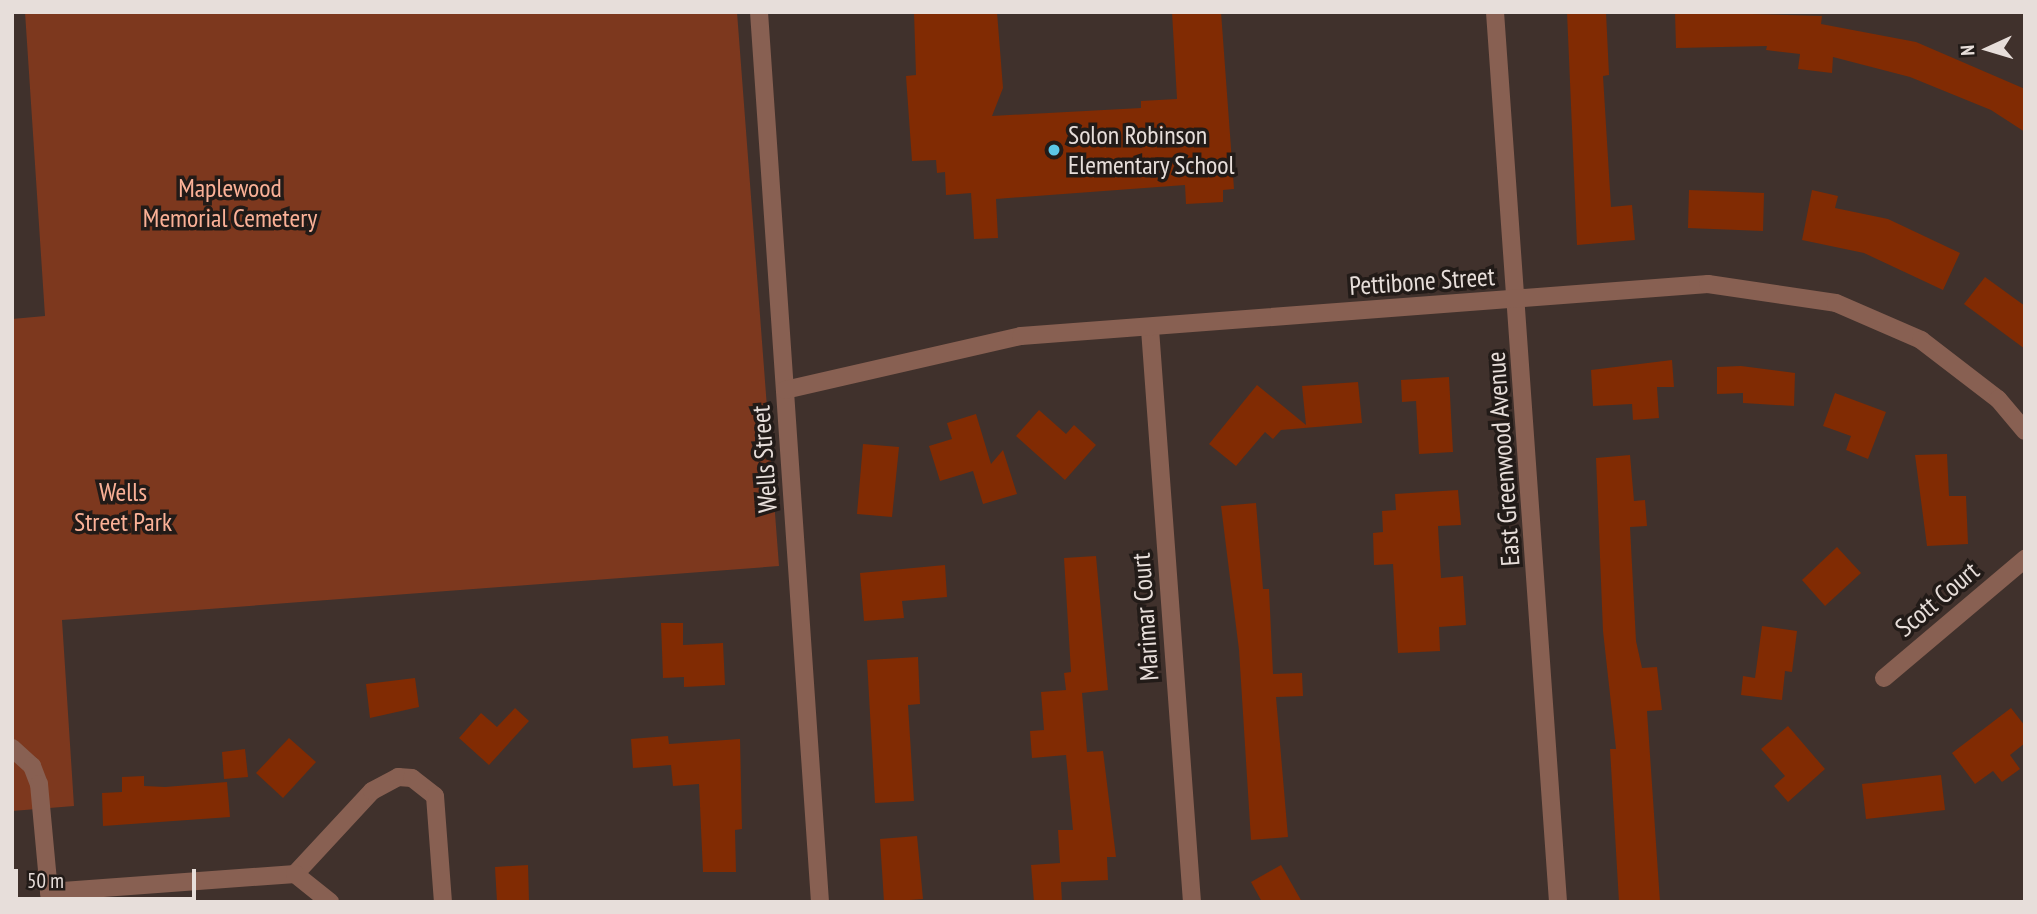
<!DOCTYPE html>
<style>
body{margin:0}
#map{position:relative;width:2037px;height:914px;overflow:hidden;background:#40312c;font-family:"PT Sans Narrow",sans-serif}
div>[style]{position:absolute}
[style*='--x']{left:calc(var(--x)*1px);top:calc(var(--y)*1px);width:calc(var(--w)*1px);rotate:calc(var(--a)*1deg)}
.green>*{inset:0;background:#7d381e}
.building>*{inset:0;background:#812b03}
.minor>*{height:18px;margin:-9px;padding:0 9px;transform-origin:9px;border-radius:9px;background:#886052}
.dots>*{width:19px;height:19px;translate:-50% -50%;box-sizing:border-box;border:4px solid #221b18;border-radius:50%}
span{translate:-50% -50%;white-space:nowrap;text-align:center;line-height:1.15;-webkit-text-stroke:7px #221b18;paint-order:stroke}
.poi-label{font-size:26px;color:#e7deda}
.left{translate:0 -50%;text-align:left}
.park-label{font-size:26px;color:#fbb197}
.street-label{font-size:26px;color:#e7deda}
.frame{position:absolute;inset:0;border:14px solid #e7deda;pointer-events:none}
.north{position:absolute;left:1953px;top:14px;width:70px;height:70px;-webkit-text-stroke:5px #221b18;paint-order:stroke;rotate:266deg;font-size:19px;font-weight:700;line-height:28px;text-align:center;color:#e7deda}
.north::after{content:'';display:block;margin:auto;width:24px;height:32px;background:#e7deda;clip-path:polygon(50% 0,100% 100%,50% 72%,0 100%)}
.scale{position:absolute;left:14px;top:869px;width:182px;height:32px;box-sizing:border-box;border:4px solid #e7deda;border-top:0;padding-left:9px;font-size:21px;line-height:24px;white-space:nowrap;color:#e7deda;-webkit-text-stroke:5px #221b18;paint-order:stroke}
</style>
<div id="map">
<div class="green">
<div style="clip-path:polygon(25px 12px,737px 12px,779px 566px,62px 620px,74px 806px,12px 811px,12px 319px,45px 316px)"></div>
</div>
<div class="building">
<div style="clip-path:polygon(914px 12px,997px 12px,1003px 88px,992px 116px,1141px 108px,1141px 101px,1177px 99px,1172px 12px,1221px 12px,1234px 189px,1223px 190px,1223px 202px,1186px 204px,1185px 185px,996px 199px,998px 238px,974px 239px,971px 193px,946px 195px,945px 172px,937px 173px,936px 160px,912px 161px,906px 76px,916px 75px)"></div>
<div style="clip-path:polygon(1567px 12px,1606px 12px,1609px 75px,1603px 76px,1611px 207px,1632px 205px,1635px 240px,1577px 245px)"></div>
<div style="clip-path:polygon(1675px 12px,1822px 16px,1821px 24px,1916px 42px,2025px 89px,2025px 132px,1991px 110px,1910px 77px,1833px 57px,1832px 73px,1798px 69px,1800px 54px,1766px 50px,1767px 46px,1676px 48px)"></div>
<div style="clip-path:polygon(1689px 190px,1764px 193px,1763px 231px,1688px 228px)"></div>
<div style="clip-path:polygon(1812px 190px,1838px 196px,1835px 208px,1888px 219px,1960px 253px,1943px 290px,1864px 253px,1802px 240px)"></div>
<div style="clip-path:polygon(1985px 277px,2025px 306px,2025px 349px,1964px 304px)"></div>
<div style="clip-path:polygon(1672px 360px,1674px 387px,1657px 387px,1659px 418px,1633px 420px,1632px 404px,1593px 406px,1591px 370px)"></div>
<div style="clip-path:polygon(1741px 366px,1795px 373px,1794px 406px,1743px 403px,1743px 393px,1717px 394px,1717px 367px)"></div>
<div style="clip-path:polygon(1449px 377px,1453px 452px,1419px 454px,1416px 401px,1402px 402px,1401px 380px)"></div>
<div style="clip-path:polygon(1358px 382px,1362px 423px,1281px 430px,1273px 439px,1265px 432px,1236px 466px,1209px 444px,1257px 385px,1306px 425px,1302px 386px)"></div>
<div style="clip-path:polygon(1835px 393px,1886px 412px,1868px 459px,1846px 450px,1851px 436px,1823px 426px)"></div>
<div style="clip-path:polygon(1039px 410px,1066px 434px,1074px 425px,1096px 445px,1065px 480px,1016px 436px)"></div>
<div style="clip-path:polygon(976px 414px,991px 464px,1003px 450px,1017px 494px,983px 504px,973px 471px,940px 481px,929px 446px,952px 439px,947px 423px)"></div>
<div style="clip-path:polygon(863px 444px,899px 447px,892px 517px,857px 514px)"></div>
<div style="clip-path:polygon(1947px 454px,1949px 496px,1966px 496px,1968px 544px,1927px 546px,1915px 455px)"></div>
<div style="clip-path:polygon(1630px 455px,1634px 501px,1645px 500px,1647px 526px,1630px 527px,1636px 641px,1642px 668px,1657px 667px,1662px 710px,1647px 711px,1660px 902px,1619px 902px,1610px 749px,1616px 749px,1603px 631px,1596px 458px)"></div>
<div style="clip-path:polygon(1458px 490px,1461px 525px,1438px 526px,1441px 578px,1463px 576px,1466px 625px,1439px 627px,1440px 651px,1398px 653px,1393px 564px,1374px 565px,1373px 533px,1383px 532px,1382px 511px,1396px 510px,1395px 494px)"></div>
<div style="clip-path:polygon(1256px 503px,1263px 589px,1269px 589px,1273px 674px,1302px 673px,1303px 696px,1276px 697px,1288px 837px,1251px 840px,1239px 650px,1221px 506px)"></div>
<div style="clip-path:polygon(1837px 547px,1861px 573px,1825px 606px,1802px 580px)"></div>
<div style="clip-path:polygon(1096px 556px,1108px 690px,1082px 693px,1087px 752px,1103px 751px,1116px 857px,1107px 857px,1108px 880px,1061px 882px,1062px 902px,1034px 902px,1031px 865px,1060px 863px,1058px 830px,1073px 830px,1066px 755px,1032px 758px,1030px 731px,1044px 730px,1041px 692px,1066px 690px,1064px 673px,1071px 672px,1064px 558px)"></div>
<div style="clip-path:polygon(945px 565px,947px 597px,902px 601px,904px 618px,864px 621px,860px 573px)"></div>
<div style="clip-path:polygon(661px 623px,683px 623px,683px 645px,723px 643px,725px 685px,684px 687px,684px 677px,663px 678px)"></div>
<div style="clip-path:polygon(1762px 626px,1797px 631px,1792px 672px,1785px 671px,1782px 700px,1741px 695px,1743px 676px,1755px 678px)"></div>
<div style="clip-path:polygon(918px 657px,920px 704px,908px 705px,914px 801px,875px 803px,867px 660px)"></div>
<div style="clip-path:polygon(415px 678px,419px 707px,370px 718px,366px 684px)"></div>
<div style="clip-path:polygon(515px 708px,529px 721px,489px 765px,459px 738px,481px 713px,497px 727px)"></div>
<div style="clip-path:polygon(2011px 708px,2025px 726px,2025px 743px,2010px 755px,2020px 769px,2002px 782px,1993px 771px,1975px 784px,1952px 753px)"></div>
<div style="clip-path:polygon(1788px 726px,1825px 769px,1788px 802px,1774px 786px,1785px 776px,1761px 749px)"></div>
<div style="clip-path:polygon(668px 736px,669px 744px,740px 739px,742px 829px,735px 830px,736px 872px,703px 872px,699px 784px,673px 786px,671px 765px,633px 768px,631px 739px)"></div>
<div style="clip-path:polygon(289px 738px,316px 762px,283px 798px,256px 773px)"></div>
<div style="clip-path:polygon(245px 749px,248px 777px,224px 779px,222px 752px)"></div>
<div style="clip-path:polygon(1941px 775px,1945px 810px,1866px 819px,1862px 784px)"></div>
<div style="clip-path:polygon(144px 776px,144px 786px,165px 787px,227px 782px,230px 817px,103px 826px,102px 793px,122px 792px,122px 777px)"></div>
<div style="clip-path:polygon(917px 836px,923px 899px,884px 902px,880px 839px)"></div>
<div style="clip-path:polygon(528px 865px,529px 902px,497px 902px,495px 867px)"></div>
<div style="clip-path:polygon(1281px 865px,1302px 902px,1262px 902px,1251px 882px)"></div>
</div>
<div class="minor">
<div style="--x:759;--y:12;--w:892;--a:86.08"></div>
<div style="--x:1495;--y:12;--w:892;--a:85.95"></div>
<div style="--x:1150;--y:329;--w:575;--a:85.81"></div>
<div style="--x:785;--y:390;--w:242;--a:-12.9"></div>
<div style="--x:1021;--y:336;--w:689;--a:-4.33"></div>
<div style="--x:1708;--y:284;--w:129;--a:8.4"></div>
<div style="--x:1836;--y:303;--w:93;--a:23.5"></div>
<div style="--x:1921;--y:340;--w:97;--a:37.5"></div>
<div style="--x:1998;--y:399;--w:42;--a:49.8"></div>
<div style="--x:1884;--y:678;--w:185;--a:-40.2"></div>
<div style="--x:12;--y:748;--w:27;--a:42"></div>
<div style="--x:32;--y:766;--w:19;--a:69"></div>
<div style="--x:39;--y:784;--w:119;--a:84.7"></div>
<div style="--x:295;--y:874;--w:113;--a:-47.1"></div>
<div style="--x:372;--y:791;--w:30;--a:-28"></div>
<div style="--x:398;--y:777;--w:14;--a:4"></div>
<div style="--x:412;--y:778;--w:29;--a:38"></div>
<div style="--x:435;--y:796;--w:106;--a:85.7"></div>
<div style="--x:49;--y:892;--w:247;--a:-4.2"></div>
<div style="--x:295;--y:874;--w:45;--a:38.7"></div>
</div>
<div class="dots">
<div style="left:1054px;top:150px;background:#5cc7e7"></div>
</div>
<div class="poi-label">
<span class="left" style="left:1068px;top:150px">Solon Robinson<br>Elementary School</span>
</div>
<div class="park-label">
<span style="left:230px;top:203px">Maplewood<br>Memorial Cemetery</span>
<span style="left:123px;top:507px">Wells<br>Street Park</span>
</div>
<div class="street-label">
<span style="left:1422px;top:281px;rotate:-4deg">Pettibone Street</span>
<span style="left:764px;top:459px;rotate:-94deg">Wells Street</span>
<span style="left:1503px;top:459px;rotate:-94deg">East Greenwood Avenue</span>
<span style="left:1937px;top:599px;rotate:-40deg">Scott Court</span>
<span style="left:1145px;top:617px;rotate:-94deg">Marimar Court</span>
</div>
<div class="frame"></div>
<div class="north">N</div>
<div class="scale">50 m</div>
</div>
